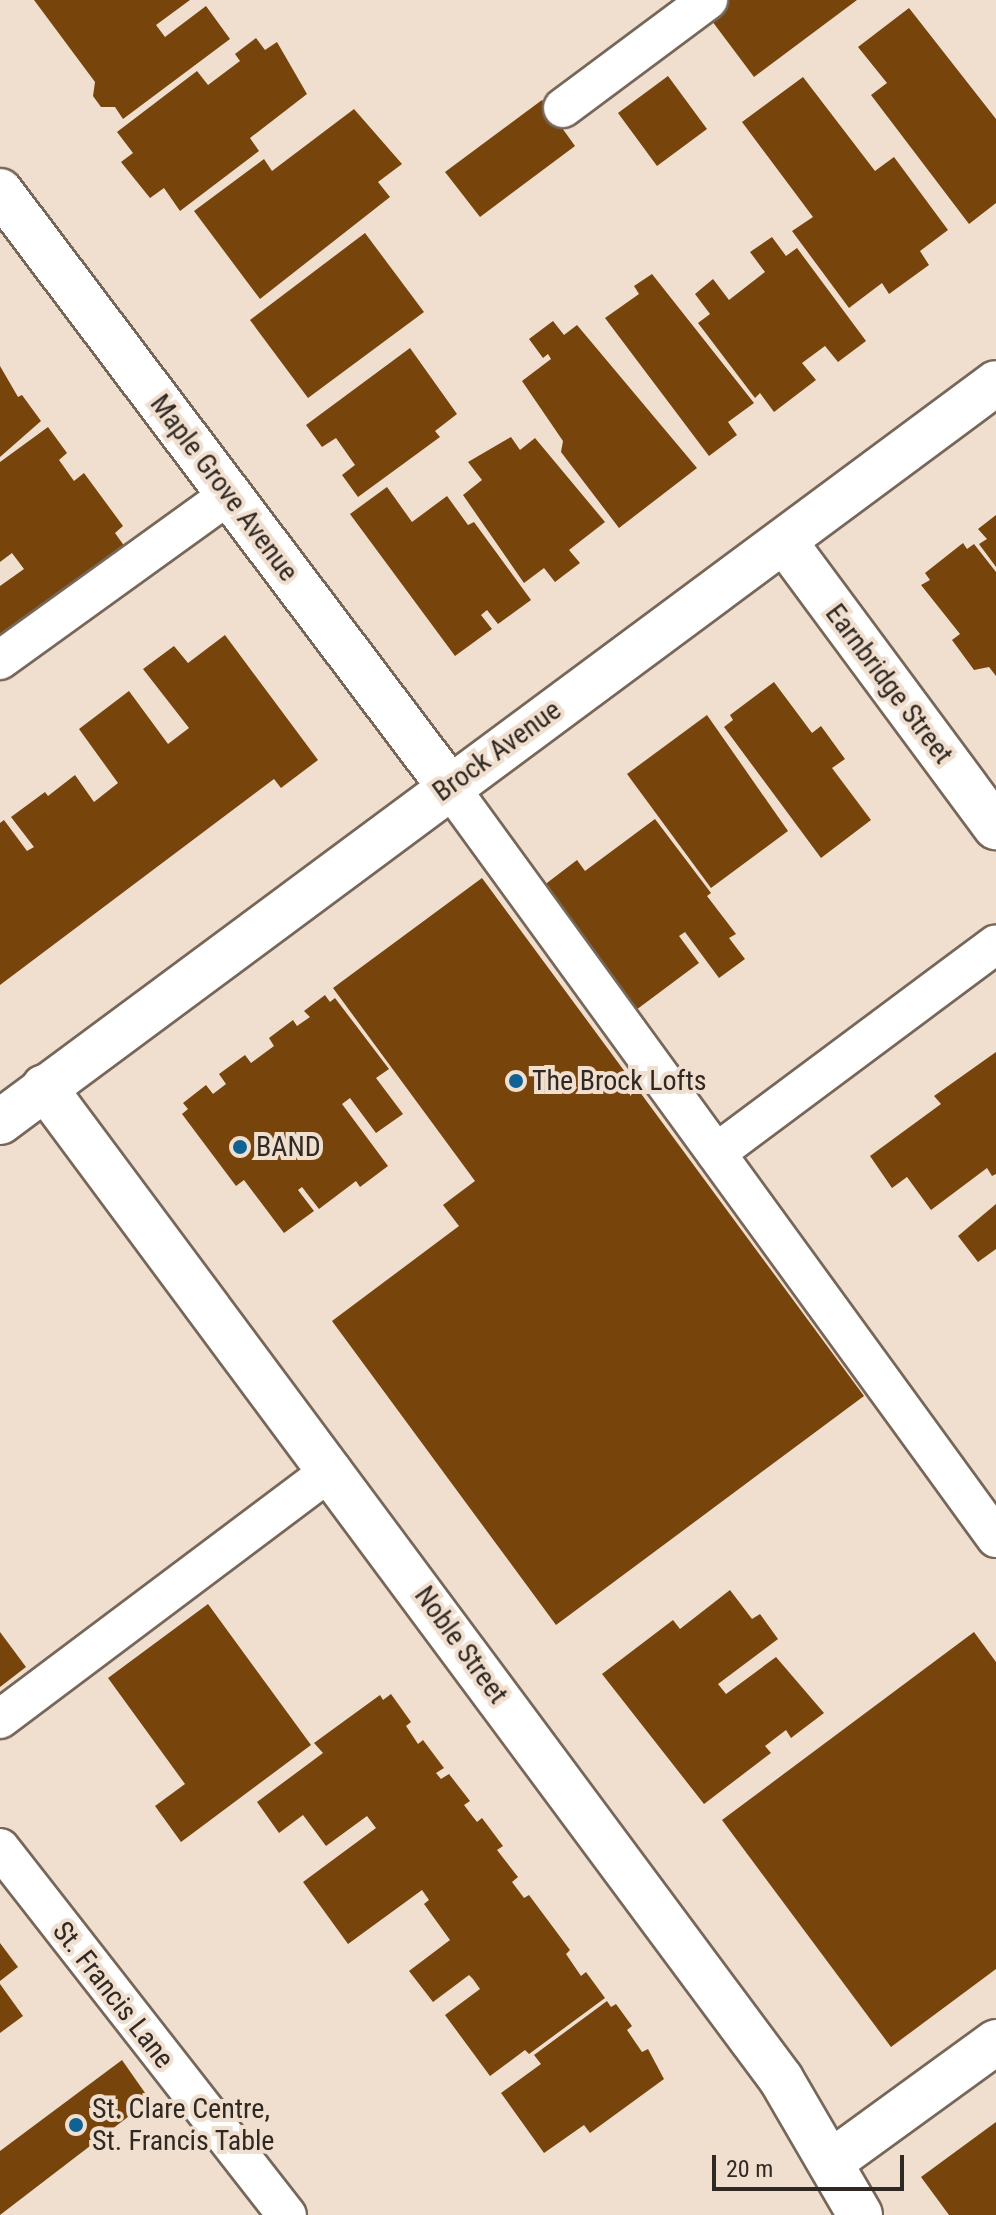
<!DOCTYPE html>
<style>
body{margin:0}
#map{position:relative;width:996px;height:2215px;overflow:hidden;background:#f0dece;font-family:"Roboto Condensed",sans-serif}
div>[style]{position:absolute}
[style*='--x']{left:calc(var(--x)*1px);top:calc(var(--y)*1px);width:calc(var(--w)*1px);rotate:calc(var(--a)*1deg)}
.building>*{inset:0;background:#77450c}
.roads{filter:drop-shadow(2px 0 #776759) drop-shadow(-2px 0 #776759) drop-shadow(0 2px #776759) drop-shadow(0 -2px #776759)}
.lane>*{height:38px;margin:-19px;padding:0 19px;transform-origin:19px;border-radius:19px;background:#fff}
.street>*{height:44px;margin:-22px;padding:0 22px;transform-origin:22px;border-radius:22px;background:#fff}
.dots>*{width:22px;height:22px;translate:-50% -50%;box-sizing:border-box;border:4px solid #f0dece;border-radius:50%}
span{translate:-50% -50%;white-space:nowrap;text-align:center;line-height:1.15;-webkit-text-stroke:8px #f0dece;paint-order:stroke}
.street-label{font-size:28px;color:#302923}
.poi-label{font-size:28px;color:#302923}
.left{translate:0 -50%;text-align:left}
.scale{position:absolute;left:712px;top:2155px;width:192px;height:36px;box-sizing:border-box;border:4px solid #302923;border-top:0;padding-left:10px;font-size:24px;line-height:28px;white-space:nowrap;color:#302923;-webkit-text-stroke:6px #f0dece;paint-order:stroke}
</style>
<div id="map">
<div class="building">
<div style="clip-path:polygon(34px 0,190px 0,156px 25px,165px 37px,206px 6px,230px 39px,123px 119px,115px 107px,101px 107px,93px 96px,95px 82px)"></div>
<div style="clip-path:polygon(724px 0,857px 0,754px 77px,706px 13px)"></div>
<div style="clip-path:polygon(909px 8px,996px 119px,996px 203px,969px 224px,871px 95px,887px 83px,858px 47px)"></div>
<div style="clip-path:polygon(256px 38px,265px 50px,277px 42px,307px 94px,250px 138px,259px 151px,180px 211px,164px 188px,150px 198px,121px 162px,133px 153px,117px 132px,197px 71px,208px 85px,240px 61px,235px 54px)"></div>
<div style="clip-path:polygon(668px 76px,707px 129px,657px 166px,618px 113px)"></div>
<div style="clip-path:polygon(803px 77px,875px 171px,894px 157px,948px 230px,920px 251px,929px 265px,889px 294px,882px 283px,849px 308px,792px 231px,813px 217px,742px 122px)"></div>
<div style="clip-path:polygon(542px 100px,575px 146px,480px 217px,445px 172px)"></div>
<div style="clip-path:polygon(354px 109px,402px 164px,378px 182px,390px 197px,260px 299px,194px 211px,264px 159px,272px 171px)"></div>
<div style="clip-path:polygon(365px 233px,424px 312px,308px 398px,250px 320px)"></div>
<div style="clip-path:polygon(772px 237px,786px 256px,797px 248px,866px 341px,838px 362px,825px 346px,802px 363px,816px 380px,774px 412px,760px 393px,755px 398px,698px 323px,710px 314px,695px 294px,713px 279px,729px 300px,765px 272px,750px 252px)"></div>
<div style="clip-path:polygon(652px 274px,754px 403px,728px 422px,737px 435px,709px 456px,605px 318px,639px 294px,634px 286px)"></div>
<div style="clip-path:polygon(553px 321px,564px 335px,577px 325px,697px 468px,619px 528px,561px 452px,563px 441px,522px 381px,551px 359px,548px 354px,543px 358px,529px 339px)"></div>
<div style="clip-path:polygon(410px 348px,457px 414px,435px 431px,440px 437px,358px 497px,342px 475px,355px 465px,336px 438px,322px 447px,306px 425px)"></div>
<div style="clip-path:polygon(0 366px,18px 397px,22px 395px,41px 421px,0 457px)"></div>
<div style="clip-path:polygon(48px 427px,67px 453px,59px 460px,74px 481px,84px 473px,123px 526px,115px 533px,125px 547px,0 638px,0 586px,24px 569px,12px 553px,0 562px,0 462px)"></div>
<div style="clip-path:polygon(511px 437px,520px 450px,535px 438px,605px 522px,569px 550px,580px 563px,555px 582px,544px 568px,524px 583px,463px 495px,482px 480px,468px 462px)"></div>
<div style="clip-path:polygon(387px 487px,412px 522px,447px 496px,468px 525px,474px 522px,531px 600px,498px 624px,487px 610px,481px 615px,492px 629px,455px 656px,350px 514px)"></div>
<div style="clip-path:polygon(996px 515px,996px 567px,979px 544px,987px 539px,978px 529px)"></div>
<div style="clip-path:polygon(963px 543px,967px 549px,974px 544px,996px 572px,996px 676px,989px 667px,974px 670px,952px 640px,960px 634px,921px 585px,930px 580px,925px 573px)"></div>
<div style="clip-path:polygon(225px 635px,318px 760px,281px 788px,274px 779px,0 985px,0 823px,4px 820px,27px 851px,34px 847px,11px 817px,45px 792px,48px 796px,75px 775px,94px 802px,118px 783px,79px 729px,129px 691px,168px 744px,189px 728px,143px 669px,174px 646px,188px 663px)"></div>
<div style="clip-path:polygon(774px 682px,812px 733px,821px 726px,845px 759px,832px 768px,871px 820px,821px 858px,724px 727px,733px 720px,730px 715px)"></div>
<div style="clip-path:polygon(707px 715px,788px 831px,711px 888px,627px 774px)"></div>
<div style="clip-path:polygon(655px 819px,711px 893px,707px 896px,736px 934px,729px 938px,745px 959px,719px 978px,685px 932px,679px 936px,699px 963px,636px 1010px,543px 886px,577px 860px,585px 871px)"></div>
<div style="clip-path:polygon(482px 878px,864px 1396px,556px 1625px,332px 1321px,459px 1226px,443px 1205px,475px 1181px,333px 988px)"></div>
<div style="clip-path:polygon(325px 995px,330px 1002px,335px 998px,389px 1069px,376px 1078px,403px 1114px,376px 1133px,350px 1098px,342px 1104px,388px 1166px,360px 1187px,356px 1181px,319px 1209px,302px 1187px,298px 1190px,314px 1211px,284px 1233px,244px 1180px,236px 1186px,182px 1114px,188px 1109px,183px 1103px,206px 1085px,213px 1094px,226px 1084px,219px 1074px,245px 1055px,251px 1063px,274px 1046px,269px 1038px,293px 1020px,297px 1026px,310px 1017px,304px 1011px)"></div>
<div style="clip-path:polygon(996px 1052px,996px 1174px,992px 1176px,987px 1168px,931px 1210px,907px 1177px,892px 1188px,870px 1156px,941px 1104px,934px 1096px)"></div>
<div style="clip-path:polygon(996px 1204px,996px 1249px,978px 1262px,958px 1236px)"></div>
<div style="clip-path:polygon(730px 1590px,752px 1619px,760px 1614px,778px 1639px,718px 1684px,726px 1694px,776px 1657px,824px 1713px,791px 1738px,786px 1730px,765px 1746px,771px 1753px,704px 1804px,602px 1674px,673px 1620px,680px 1629px)"></div>
<div style="clip-path:polygon(208px 1604px,311px 1745px,181px 1842px,155px 1806px,185px 1784px,108px 1678px)"></div>
<div style="clip-path:polygon(0 1632px,26px 1667px,0 1687px)"></div>
<div style="clip-path:polygon(974px 1632px,996px 1662px,996px 1969px,891px 2047px,722px 1820px)"></div>
<div style="clip-path:polygon(391px 1694px,411px 1722px,406px 1726px,418px 1744px,423px 1740px,444px 1768px,436px 1773px,441px 1779px,449px 1774px,470px 1801px,464px 1805px,470px 1813px,477px 1822px,482px 1818px,503px 1846px,497px 1850px,518px 1877px,512px 1882px,524px 1898px,529px 1895px,570px 1950px,566px 1954px,581px 1976px,586px 1972px,605px 1998px,529px 2054px,525px 2050px,490px 2076px,445px 2015px,480px 1989px,473px 1979px,469px 1975px,433px 2002px,409px 1971px,450px 1940px,424px 1904px,429px 1900px,422px 1890px,348px 1944px,303px 1882px,376px 1828px,367px 1816px,326px 1846px,303px 1815px,279px 1833px,257px 1802px,323px 1753px,314px 1743px,380px 1695px,383px 1700px)"></div>
<div style="clip-path:polygon(0 1943px,18px 1967px,0 1981px)"></div>
<div style="clip-path:polygon(0 1984px,23px 2016px,0 2033px)"></div>
<div style="clip-path:polygon(607px 2001px,611px 2007px,616px 2004px,632px 2026px,627px 2030px,642px 2052px,648px 2049px,664px 2079px,590px 2133px,584px 2125px,544px 2153px,501px 2093px,541px 2064px,534px 2055px)"></div>
<div style="clip-path:polygon(122px 2060px,150px 2100px,0 2215px,0 2151px)"></div>
<div style="clip-path:polygon(996px 2122px,996px 2215px,949px 2215px,921px 2177px)"></div>
</div>
<div class="roads">
<div class="lane">
<div style="--x:563;--y:108;--w:181;--a:-36.7"></div>
<div style="--x:0;--y:660;--w:282;--a:-35.8"></div>
<div style="--x:449;--y:786;--w:930;--a:53.97"></div>
<div style="--x:716;--y:1153;--w:349;--a:-36.7"></div>
<div style="--x:0;--y:1719;--w:415;--a:-36.9"></div>
<div style="--x:0;--y:1848;--w:466;--a:52"></div>
</div>
<div class="street">
<div style="--x:0;--y:191;--w:745;--a:52.96"></div>
<div style="--x:784;--y:541;--w:356;--a:53.5"></div>
<div style="--x:44;--y:1087;--w:1236;--a:53.39"></div>
<div style="--x:781;--y:2079;--w:157;--a:59.8"></div>
<div style="--x:0;--y:1122;--w:1240;--a:-36.57"></div>
<div style="--x:831;--y:2162;--w:204;--a:-36"></div>
</div>
</div>
<div class="dots">
<div style="left:516px;top:1081px;background:#106294"></div>
<div style="left:240px;top:1147px;background:#106294"></div>
<div style="left:76px;top:2125px;background:#106294"></div>
</div>
<div class="street-label">
<span style="left:224px;top:488px;rotate:53deg">Maple Grove Avenue</span>
<span style="left:889px;top:684px;rotate:53deg">Earnbridge Street</span>
<span style="left:497px;top:751px;rotate:-36deg">Brock Avenue</span>
<span style="left:461px;top:1645px;rotate:54deg">Noble Street</span>
<span style="left:113px;top:1995px;rotate:52deg">St. Francis Lane</span>
</div>
<div class="poi-label">
<span class="left" style="left:532px;top:1081px">The Brock Lofts</span>
<span class="left" style="left:256px;top:1147px">BAND</span>
<span class="left" style="left:92px;top:2125px">St. Clare Centre,<br>St. Francis Table</span>
</div>
<div class="scale">20 m</div>
</div>
